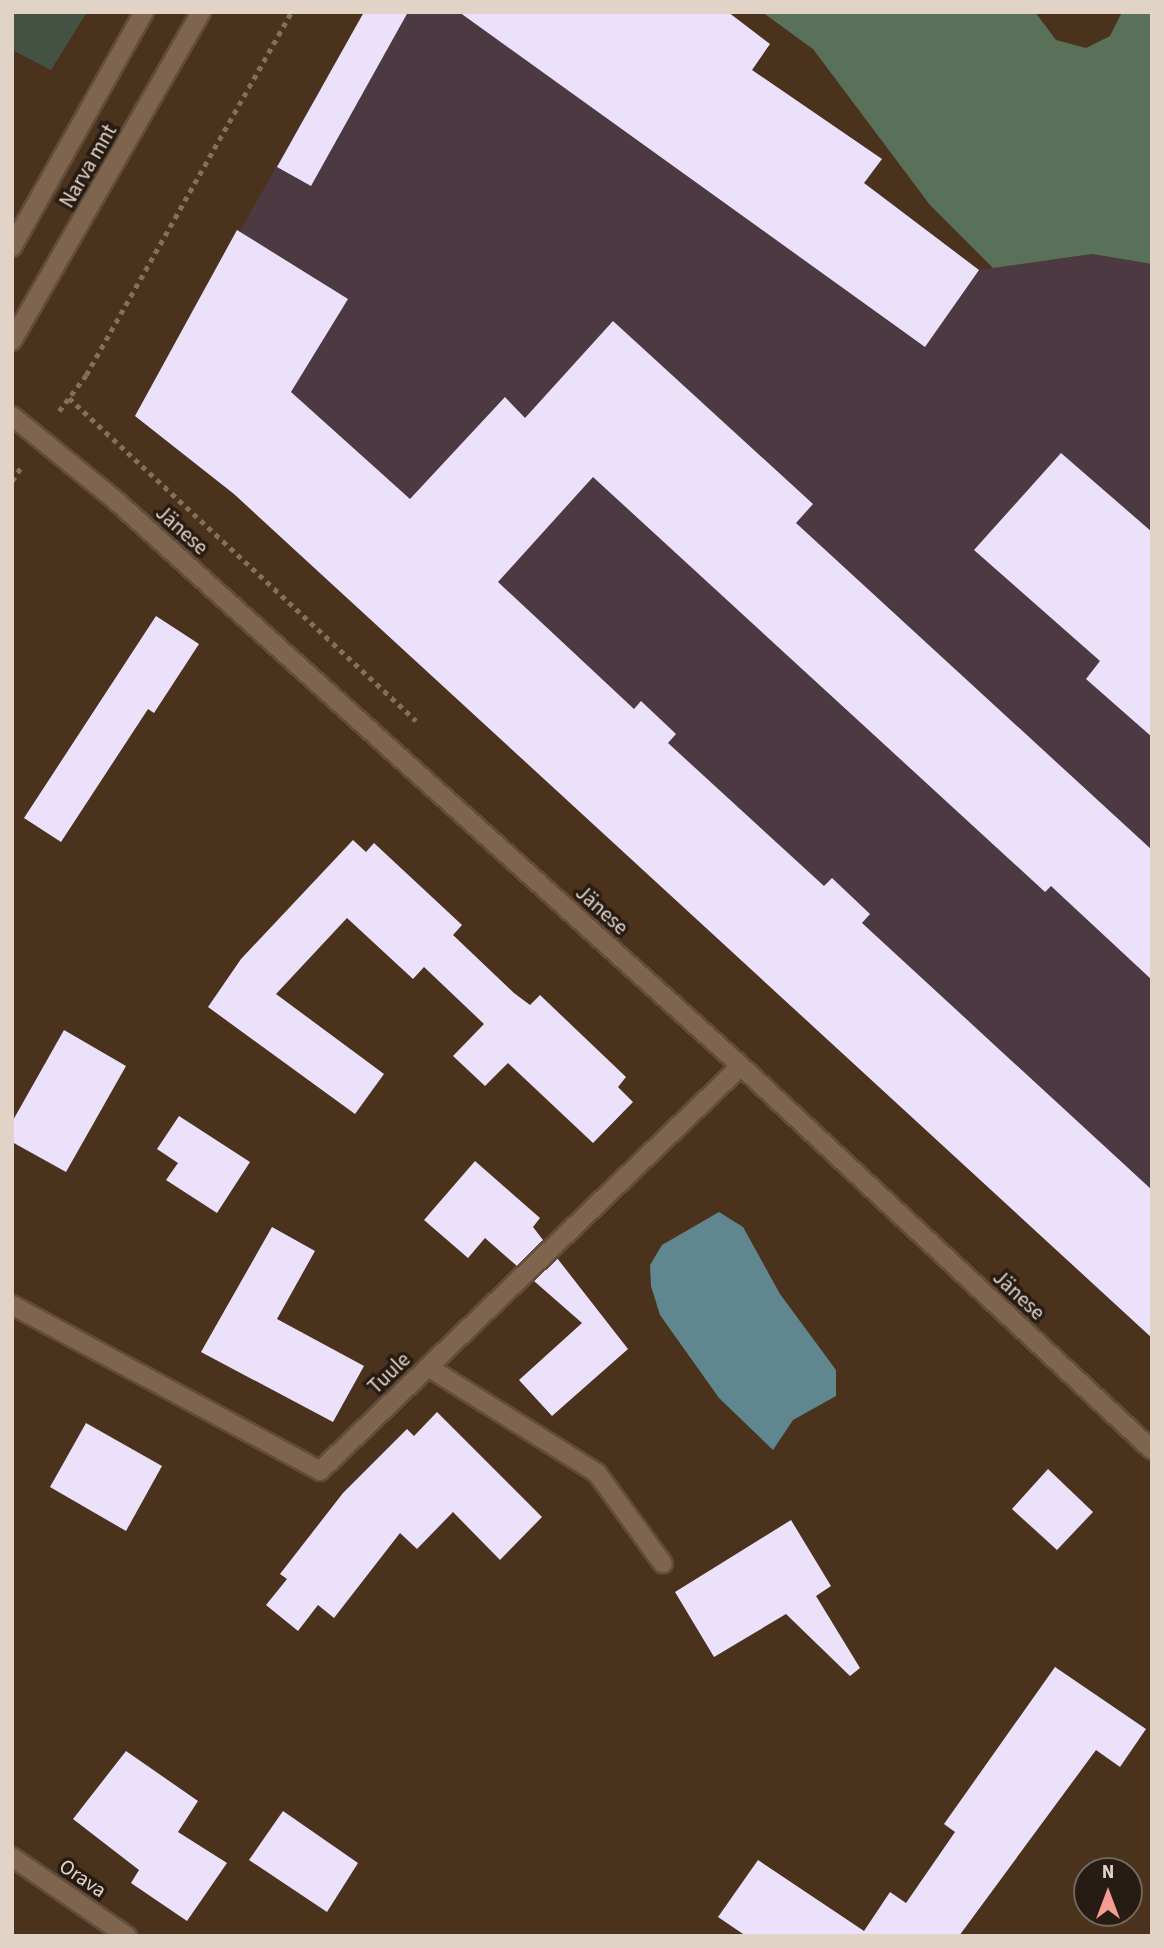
<!DOCTYPE html>
<meta charset="utf-8">
<style>
body{margin:0}
#map{position:relative;width:1164px;height:1948px;overflow:hidden;background:#4a321d;font-family:"Source Sans 3",sans-serif}
div>[style]{position:absolute}
[style*='--x']{left:calc(var(--x)*1px);top:calc(var(--y)*1px);width:calc(var(--w)*1px);rotate:calc(var(--a)*1deg)}
.industrial>*{inset:0;background:#4c3941}
.green>*{inset:0;background:#445244}
.forest>*{inset:0;background:#5a7159}
.water>*{inset:0;background:#608790}
.building>*{inset:0;background:#ece1fb}
.path>*{height:4.5px;margin-top:-2.25px;transform-origin:0;background:repeating-linear-gradient(90deg,#836f5d 0 5px,transparent 0 10px)}
.roads{filter:drop-shadow(2px 0 #614d3b) drop-shadow(-2px 0 #614d3b) drop-shadow(0 2px #614d3b) drop-shadow(0 -2px #614d3b)}
.lane>*{height:18px;margin:-9px;padding:0 9px;transform-origin:9px;border-radius:9px;background:#7f654e}
.street>*{height:18px;margin:-9px;padding:0 9px;transform-origin:9px;border-radius:9px;background:#7f654e}
.secondary>*{height:18px;margin:-9px;padding:0 9px;transform-origin:9px;border-radius:9px;background:#7f654e}
span{translate:-50% -50%;white-space:nowrap;text-align:center;line-height:1.15;-webkit-text-stroke:7px #271c13;paint-order:stroke}
.street-label{font-size:21px;color:#e2d3c7}
.frame{position:absolute;inset:0;border:14px solid #e2d3c7;pointer-events:none}
.north{position:absolute;left:1073px;top:1857px;width:70px;height:70px;box-sizing:border-box;background:#271c13;border:2px solid #72655b;border-radius:50%;rotate:0deg;font-size:19px;font-weight:700;line-height:28px;text-align:center;color:#e2d3c7}
.north::after{content:'';display:block;margin:auto;width:24px;height:32px;background:#f59c93;clip-path:polygon(50% 0,100% 100%,50% 72%,0 100%)}
</style>
<div id="map">
<div class="industrial">
<div style="clip-path:polygon(364px 12px,728px 12px,770px 44px,752px 71px,882px 159px,865px 183px,979px 270px,1092px 254px,1152px 264px,1152px 1338px,235px 494px,135px 416px)"></div>
</div>
<div class="green">
<div style="clip-path:polygon(12px 12px,87px 12px,51px 70px,12px 50px)"></div>
</div>
<div class="forest">
<div style="clip-path:polygon(762px 12px,1035px 12px,1056px 40px,1086px 48px,1110px 36px,1122px 12px,1152px 12px,1152px 264px,1092px 254px,993px 268px,930px 205px,813px 49px)"></div>
</div>
<div class="water">
<div style="clip-path:polygon(719px 1212px,743px 1227px,780px 1294px,836px 1370px,836px 1396px,793px 1420px,773px 1450px,719px 1398px,660px 1315px,651px 1286px,650px 1265px,662px 1245px)"></div>
</div>
<div class="building">
<div style="clip-path:polygon(364px 12px,408px 12px,311px 186px,277px 167px)"></div>
<div style="clip-path:polygon(459px 12px,728px 12px,770px 44px,752px 70px,882px 159px,864px 183px,979px 270px,925px 347px)"></div>
<div style="clip-path:polygon(237px 230px,348px 299px,291px 392px,410px 499px,505px 397px,525px 418px,613px 321px,813px 504px,796px 523px,1152px 850px,1152px 980px,1051px 886px,1045px 892px,593px 477px,498px 582px,634px 709px,641px 701px,676px 734px,668px 743px,824px 886px,832px 878px,870px 914px,862px 923px,1152px 1190px,1152px 1338px,234px 494px,135px 416px)"></div>
<div style="clip-path:polygon(1061px 453px,1152px 532px,1152px 737px,1086px 679px,1100px 661px,974px 550px)"></div>
<div style="clip-path:polygon(156px 616px,199px 644px,154px 713px,148px 709px,61px 842px,24px 818px)"></div>
<div style="clip-path:polygon(353px 840px,366px 852px,374px 843px,462px 925px,453px 935px,514px 993px,530px 1005px,540px 995px,626px 1077px,618px 1087px,633px 1102px,593px 1143px,508px 1063px,485px 1086px,453px 1056px,484px 1024px,424px 967px,413px 979px,347px 918px,276px 994px,384px 1074px,355px 1114px,208px 1007px,241px 959px)"></div>
<div style="clip-path:polygon(64px 1030px,126px 1066px,66px 1172px,12px 1142px,12px 1122px)"></div>
<div style="clip-path:polygon(179px 1116px,250px 1162px,217px 1213px,166px 1180px,178px 1163px,157px 1149px)"></div>
<div style="clip-path:polygon(475px 1161px,540px 1218px,533px 1227px,543px 1240px,517px 1266px,485px 1238px,468px 1258px,424px 1220px)"></div>
<div style="clip-path:polygon(272px 1227px,315px 1251px,277px 1319px,364px 1366px,333px 1422px,201px 1352px)"></div>
<div style="clip-path:polygon(557px 1258px,628px 1349px,552px 1416px,519px 1380px,582px 1323px,534px 1281px)"></div>
<div style="clip-path:polygon(437px 1412px,542px 1517px,500px 1560px,453px 1512px,417px 1549px,400px 1533px,334px 1618px,318px 1605px,298px 1631px,266px 1605px,287px 1579px,280px 1574px,343px 1493px,407px 1429px,414px 1436px)"></div>
<div style="clip-path:polygon(86px 1423px,162px 1466px,126px 1531px,50px 1487px)"></div>
<div style="clip-path:polygon(1048px 1469px,1093px 1512px,1057px 1550px,1012px 1509px)"></div>
<div style="clip-path:polygon(791px 1520px,831px 1586px,816px 1596px,860px 1668px,850px 1676px,786px 1614px,714px 1657px,675px 1592px)"></div>
<div style="clip-path:polygon(1055px 1667px,1146px 1729px,1120px 1767px,1096px 1750px,959px 1936px,746px 1936px,718px 1917px,758px 1860px,864px 1931px,890px 1892px,906px 1903px,955px 1832px,944px 1824px)"></div>
<div style="clip-path:polygon(126px 1751px,198px 1801px,178px 1832px,227px 1863px,187px 1921px,131px 1883px,139px 1870px,73px 1819px)"></div>
<div style="clip-path:polygon(283px 1811px,358px 1863px,327px 1912px,249px 1860px)"></div>
</div>
<div class="path">
<div style="--x:69;--y:398;--w:474;--a:42.9"></div>
<div style="--x:59;--y:411;--w:45;--a:-53.1"></div>
<div style="--x:86;--y:375;--w:417;--a:-60.5"></div>
<div style="--x:12;--y:481;--w:17;--a:-57"></div>
</div>
<div class="roads">
<div class="lane">
<div style="--x:428;--y:1367;--w:199;--a:32.1"></div>
<div style="--x:597;--y:1473;--w:112;--a:54"></div>
</div>
<div class="street">
<div style="--x:12;--y:416;--w:130;--a:39.1"></div>
<div style="--x:113;--y:498;--w:847;--a:42.13"></div>
<div style="--x:741;--y:1066;--w:562;--a:43.05"></div>
<div style="--x:12;--y:1305;--w:350;--a:28.3"></div>
<div style="--x:320;--y:1471;--w:584;--a:-43.89"></div>
<div style="--x:12;--y:1857;--w:140;--a:34.5"></div>
</div>
<div class="secondary">
<div style="--x:12;--y:247;--w:270;--a:-60.7"></div>
<div style="--x:12;--y:341;--w:379;--a:-60.1"></div>
</div>
</div>
<div class="street-label">
<span style="left:88px;top:166px;rotate:-60deg">Narva mnt</span>
<span style="left:182px;top:530px;rotate:42deg">Jänese</span>
<span style="left:602px;top:910px;rotate:42deg">Jänese</span>
<span style="left:1019px;top:1295px;rotate:43deg">Jänese</span>
<span style="left:389px;top:1373px;rotate:-44deg">Tuule</span>
<span style="left:83px;top:1878px;rotate:34deg">Orava</span>
</div>
<div class="frame"></div>
<div class="north">N</div>
</div>
